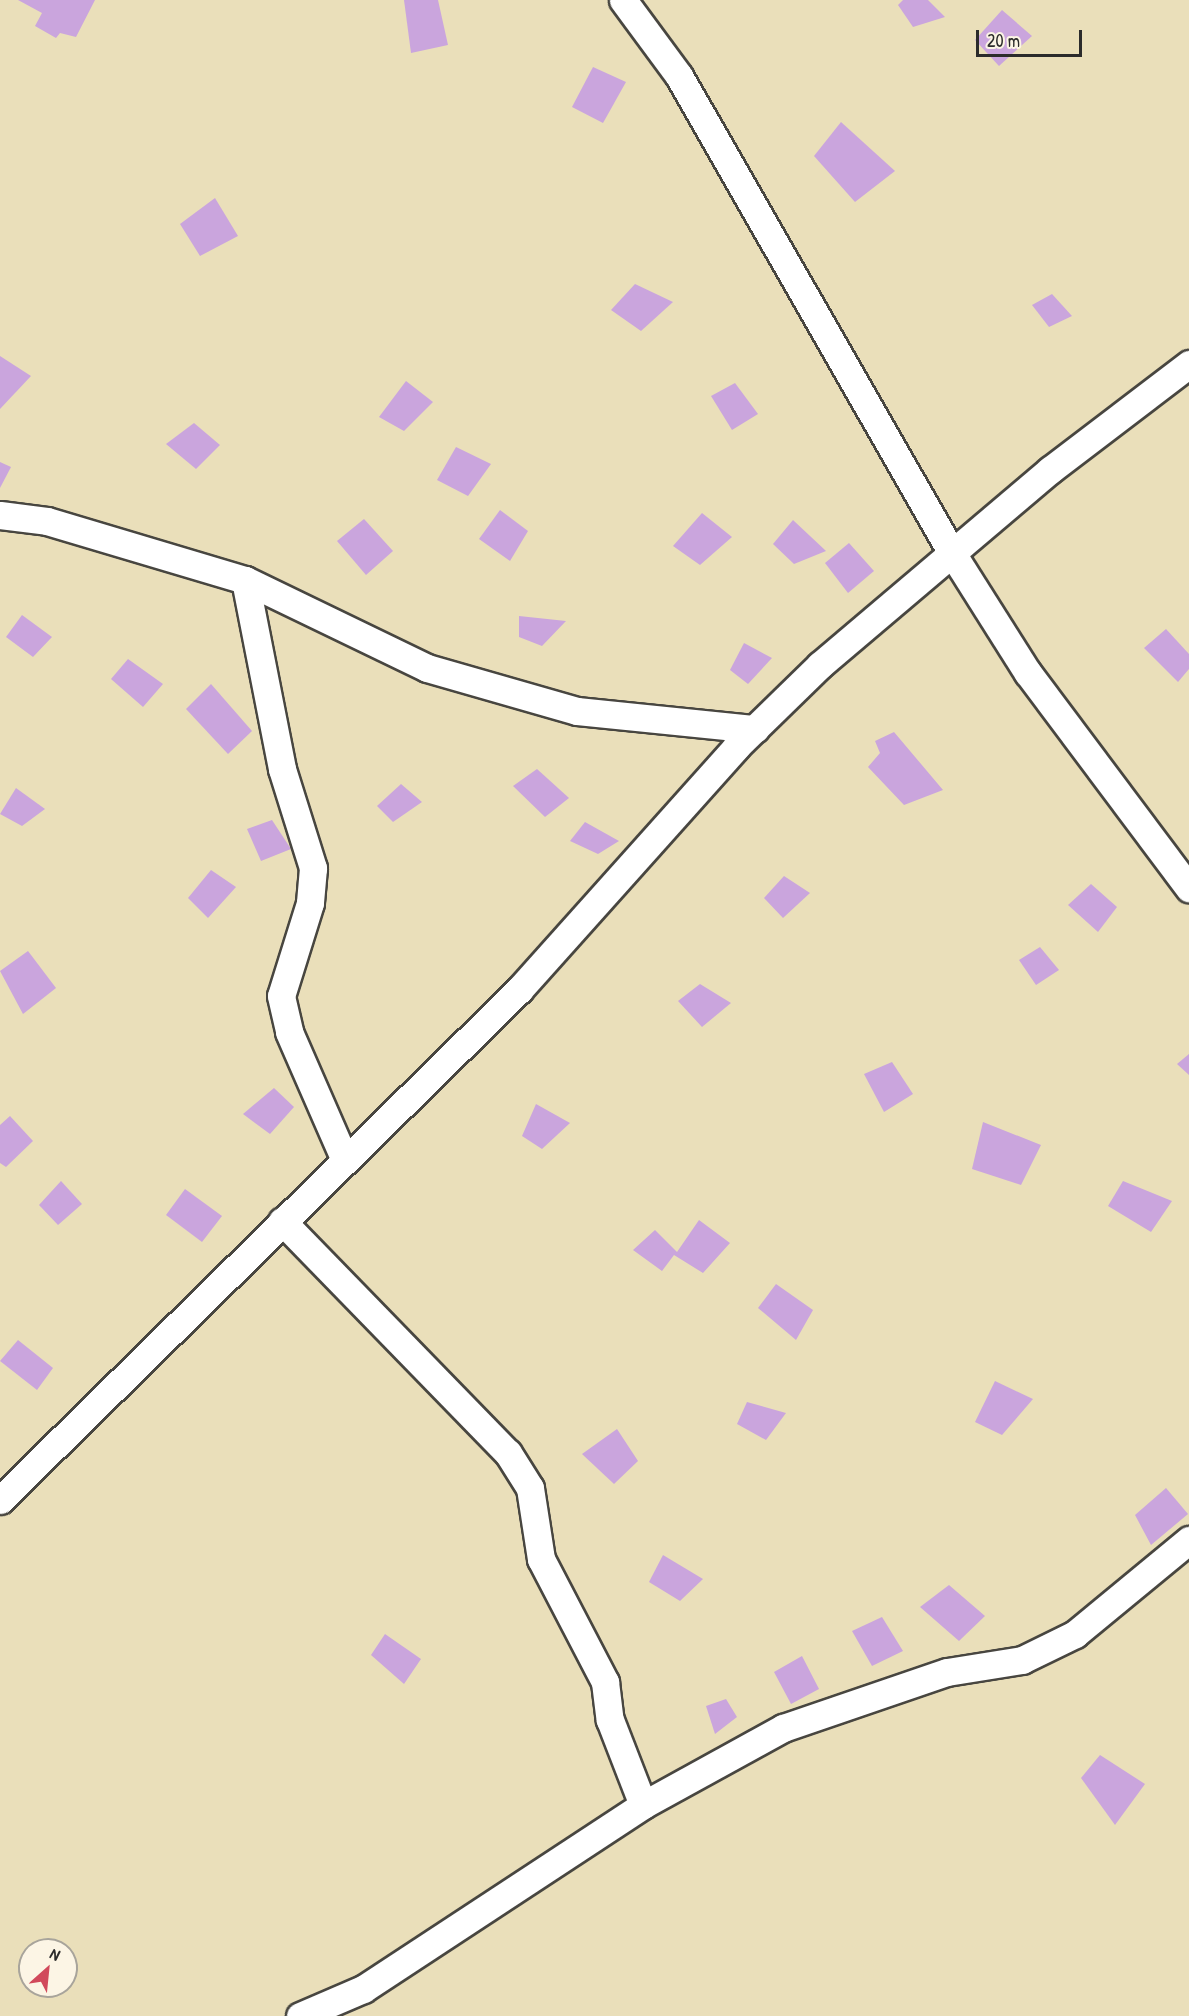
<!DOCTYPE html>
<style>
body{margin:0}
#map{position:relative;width:1189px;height:2016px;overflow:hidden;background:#eadfba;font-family:"Patrick Hand",sans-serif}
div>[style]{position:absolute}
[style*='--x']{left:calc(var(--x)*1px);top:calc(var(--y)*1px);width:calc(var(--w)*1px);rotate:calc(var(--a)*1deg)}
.building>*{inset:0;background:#caa5dd}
.roads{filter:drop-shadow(2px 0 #484640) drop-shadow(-2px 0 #484640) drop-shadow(0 2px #484640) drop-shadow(0 -2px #484640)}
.street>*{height:27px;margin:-13.5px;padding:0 13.5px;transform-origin:13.5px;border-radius:13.5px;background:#fff}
span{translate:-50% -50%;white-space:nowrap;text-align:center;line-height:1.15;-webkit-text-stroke:6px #fcf5e5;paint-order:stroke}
.north{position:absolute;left:18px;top:1938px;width:60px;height:60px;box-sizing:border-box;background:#fcf5e5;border:2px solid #a8a49b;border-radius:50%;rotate:27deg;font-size:16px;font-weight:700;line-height:24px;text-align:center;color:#2b2b2b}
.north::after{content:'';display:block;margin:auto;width:21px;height:27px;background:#d1495b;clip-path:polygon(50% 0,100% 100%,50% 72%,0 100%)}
.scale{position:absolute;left:976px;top:30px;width:106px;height:27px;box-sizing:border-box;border:3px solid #2b2b2b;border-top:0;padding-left:8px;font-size:18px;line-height:21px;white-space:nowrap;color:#2b2b2b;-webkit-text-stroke:4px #fcf5e5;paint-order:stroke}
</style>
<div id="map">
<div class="building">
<div style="clip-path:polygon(18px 0,95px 0,76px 37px,60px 33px,56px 38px,35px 26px,42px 13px)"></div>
<div style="clip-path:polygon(404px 0,438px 0,448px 45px,411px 53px)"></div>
<div style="clip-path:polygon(903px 0,928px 0,945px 17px,913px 27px,898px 5px)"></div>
<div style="clip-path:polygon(1002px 10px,1032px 36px,999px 66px,975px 40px)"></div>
<div style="clip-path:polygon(593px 67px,626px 82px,603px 123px,572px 107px)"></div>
<div style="clip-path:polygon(841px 122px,895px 171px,855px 202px,814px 156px)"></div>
<div style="clip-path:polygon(215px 198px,238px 236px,200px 256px,180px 224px)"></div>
<div style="clip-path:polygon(635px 284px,673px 302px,641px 331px,611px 310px)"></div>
<div style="clip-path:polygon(1052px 294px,1072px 316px,1049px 327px,1032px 305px)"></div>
<div style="clip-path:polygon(0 356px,31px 376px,0 409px)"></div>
<div style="clip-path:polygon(406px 381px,433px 402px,404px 431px,379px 417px)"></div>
<div style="clip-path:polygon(735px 383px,758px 414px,732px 430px,711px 396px)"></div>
<div style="clip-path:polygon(194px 423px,220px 445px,196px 469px,166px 444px)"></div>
<div style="clip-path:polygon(456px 447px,491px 464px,468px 496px,437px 480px)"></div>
<div style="clip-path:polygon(0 462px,11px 467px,0 488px)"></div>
<div style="clip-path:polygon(500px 510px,528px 531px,510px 561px,479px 539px)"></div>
<div style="clip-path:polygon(702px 513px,732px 537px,700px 565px,673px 546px)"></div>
<div style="clip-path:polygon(364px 519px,393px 551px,366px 575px,337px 541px)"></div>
<div style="clip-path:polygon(793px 520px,826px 551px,794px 564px,773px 544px)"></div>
<div style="clip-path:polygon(849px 543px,874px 571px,848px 593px,825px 563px)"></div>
<div style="clip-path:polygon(22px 615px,52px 637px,33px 657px,6px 637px)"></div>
<div style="clip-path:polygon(519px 616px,566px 621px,542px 646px,519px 637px)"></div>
<div style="clip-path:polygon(1166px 629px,1189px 654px,1189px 669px,1178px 682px,1144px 648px)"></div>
<div style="clip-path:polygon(744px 643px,772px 658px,748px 684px,730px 670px)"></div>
<div style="clip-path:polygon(128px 659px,163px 684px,143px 707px,111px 679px)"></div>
<div style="clip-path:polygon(211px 684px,252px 731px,228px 754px,186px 709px)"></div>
<div style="clip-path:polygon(894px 732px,943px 790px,904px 805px,868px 767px,880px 753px,875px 741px)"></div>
<div style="clip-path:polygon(537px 769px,569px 798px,545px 817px,513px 786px)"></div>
<div style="clip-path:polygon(401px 784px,422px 802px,393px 822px,377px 806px)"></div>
<div style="clip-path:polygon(16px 788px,45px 809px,22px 826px,0 814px)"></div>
<div style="clip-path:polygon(272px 820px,291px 849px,261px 861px,247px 829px)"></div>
<div style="clip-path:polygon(585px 822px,619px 841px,598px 854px,570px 841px)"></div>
<div style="clip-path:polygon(211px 870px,236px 887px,208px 918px,188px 898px)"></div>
<div style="clip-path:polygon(784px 876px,810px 893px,783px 918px,764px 898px)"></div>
<div style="clip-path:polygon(1091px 884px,1117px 907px,1098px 932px,1068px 905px)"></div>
<div style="clip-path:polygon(1040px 947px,1059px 970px,1036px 985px,1019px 960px)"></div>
<div style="clip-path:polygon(28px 951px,56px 988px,23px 1014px,0 971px)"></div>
<div style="clip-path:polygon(700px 984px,731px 1003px,702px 1027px,678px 1001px)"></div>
<div style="clip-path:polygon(1189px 1054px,1189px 1075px,1177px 1064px)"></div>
<div style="clip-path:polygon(892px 1062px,913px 1094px,884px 1112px,864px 1074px)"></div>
<div style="clip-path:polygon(274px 1088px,294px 1107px,270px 1134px,243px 1114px)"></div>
<div style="clip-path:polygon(536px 1104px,570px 1123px,542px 1149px,522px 1136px)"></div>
<div style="clip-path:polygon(10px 1116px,33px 1141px,6px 1167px,0 1163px,0 1125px)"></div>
<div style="clip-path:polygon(983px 1122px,1041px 1145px,1021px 1185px,972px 1169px)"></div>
<div style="clip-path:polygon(61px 1181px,82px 1204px,58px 1225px,39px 1205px)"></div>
<div style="clip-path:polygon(1123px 1181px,1172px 1201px,1151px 1232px,1108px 1206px)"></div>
<div style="clip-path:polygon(185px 1189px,222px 1216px,202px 1242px,166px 1215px)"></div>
<div style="clip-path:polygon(699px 1220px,730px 1243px,703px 1273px,674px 1255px,662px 1271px,633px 1250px,655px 1230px,677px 1252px)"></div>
<div style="clip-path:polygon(776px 1284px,813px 1310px,796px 1340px,758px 1308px)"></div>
<div style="clip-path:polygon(18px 1340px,53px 1368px,37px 1390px,0 1361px)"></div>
<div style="clip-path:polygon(995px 1381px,1033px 1399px,1002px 1435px,975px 1422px)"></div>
<div style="clip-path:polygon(747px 1402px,786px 1413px,766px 1440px,737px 1424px)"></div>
<div style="clip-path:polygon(617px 1429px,638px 1461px,614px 1484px,582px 1454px)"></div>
<div style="clip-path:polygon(1166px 1488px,1188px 1514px,1151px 1545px,1135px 1515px)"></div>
<div style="clip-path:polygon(663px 1555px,703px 1579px,680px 1601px,649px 1582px)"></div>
<div style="clip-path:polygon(949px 1585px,985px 1616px,959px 1641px,920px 1607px)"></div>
<div style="clip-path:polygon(882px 1617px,903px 1651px,872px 1666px,852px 1631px)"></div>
<div style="clip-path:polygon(385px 1634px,421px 1659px,404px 1684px,371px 1655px)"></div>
<div style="clip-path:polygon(802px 1656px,819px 1689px,791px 1704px,774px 1672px)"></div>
<div style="clip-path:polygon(726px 1699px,737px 1717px,715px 1734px,706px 1706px)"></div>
<div style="clip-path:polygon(1100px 1755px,1145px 1784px,1115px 1825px,1081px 1778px)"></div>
</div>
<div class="roads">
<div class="street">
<div style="--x:623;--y:0;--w:94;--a:53.6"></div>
<div style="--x:679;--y:76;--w:550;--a:60.22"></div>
<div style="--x:952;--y:553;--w:142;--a:57.7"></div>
<div style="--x:1028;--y:673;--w:269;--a:53.2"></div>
<div style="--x:0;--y:515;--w:47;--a:7.3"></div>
<div style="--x:47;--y:521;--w:207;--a:16.6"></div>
<div style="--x:245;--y:580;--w:202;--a:25.8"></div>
<div style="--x:427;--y:668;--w:156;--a:16"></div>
<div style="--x:577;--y:711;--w:179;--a:5.8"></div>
<div style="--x:245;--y:580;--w:193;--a:78.9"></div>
<div style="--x:282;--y:769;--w:104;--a:72.6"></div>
<div style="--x:313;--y:868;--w:35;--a:95"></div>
<div style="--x:310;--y:903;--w:97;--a:107.3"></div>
<div style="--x:281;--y:996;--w:37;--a:77"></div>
<div style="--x:289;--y:1032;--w:140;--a:66.4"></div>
<div style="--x:282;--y:1221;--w:324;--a:45.8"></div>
<div style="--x:508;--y:1453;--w:41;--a:57.8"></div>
<div style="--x:530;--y:1488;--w:72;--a:81.2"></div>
<div style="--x:541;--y:1559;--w:139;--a:62.5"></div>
<div style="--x:605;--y:1682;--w:38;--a:83"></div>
<div style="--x:610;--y:1720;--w:91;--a:68.8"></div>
<div style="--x:0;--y:1500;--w:728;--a:-44.5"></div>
<div style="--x:519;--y:990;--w:326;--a:-48.2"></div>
<div style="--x:736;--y:747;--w:117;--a:-44.3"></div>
<div style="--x:820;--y:665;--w:302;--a:-40.3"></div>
<div style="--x:1050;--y:470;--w:175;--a:-37.3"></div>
<div style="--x:300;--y:2016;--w:69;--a:-23.2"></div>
<div style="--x:363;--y:1989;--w:335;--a:-33.3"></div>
<div style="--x:643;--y:1805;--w:160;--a:-28.8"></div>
<div style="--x:783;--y:1728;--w:173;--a:-18.9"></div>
<div style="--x:947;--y:1672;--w:76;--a:-9.1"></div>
<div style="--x:1022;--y:1660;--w:59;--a:-26.1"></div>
<div style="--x:1075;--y:1634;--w:148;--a:-39.5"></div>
</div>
</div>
<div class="north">N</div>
<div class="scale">20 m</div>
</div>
